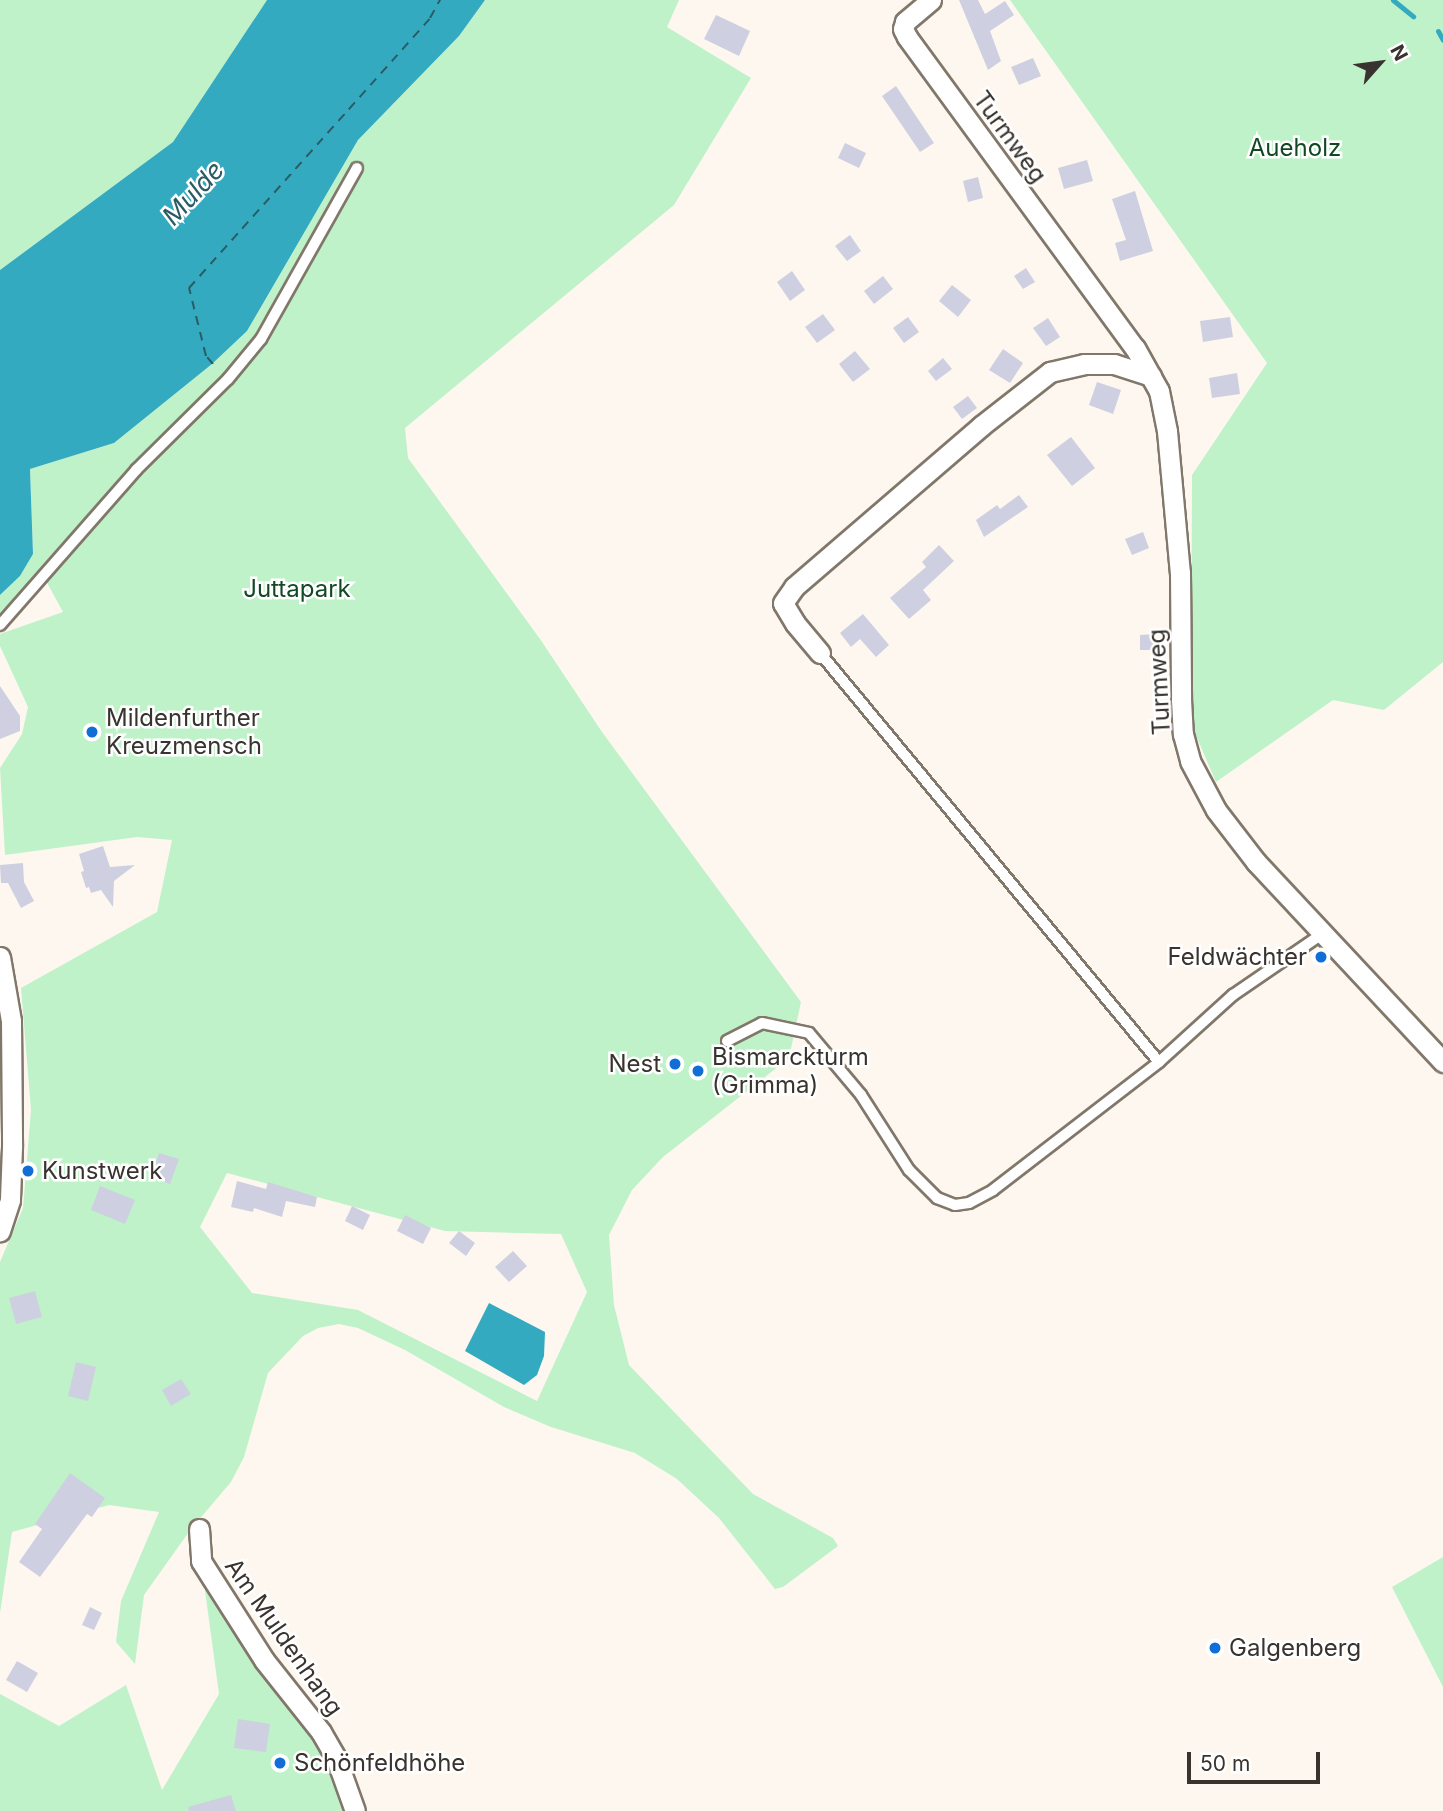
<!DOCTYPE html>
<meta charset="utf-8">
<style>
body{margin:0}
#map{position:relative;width:1443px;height:1811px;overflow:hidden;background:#fef7ef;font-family:Inter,sans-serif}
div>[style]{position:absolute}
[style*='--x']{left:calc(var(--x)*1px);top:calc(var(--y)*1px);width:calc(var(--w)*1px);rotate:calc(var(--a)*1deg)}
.green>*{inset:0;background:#bff2c9}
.water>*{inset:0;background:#33aabf}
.stream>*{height:5px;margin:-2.5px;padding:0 2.5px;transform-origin:2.5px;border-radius:2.5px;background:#33aabf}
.ferry>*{height:2px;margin-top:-1px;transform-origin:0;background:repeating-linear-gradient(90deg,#2b5c65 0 9px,transparent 0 16px)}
.building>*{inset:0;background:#ced0e1}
.roads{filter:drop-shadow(2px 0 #81776a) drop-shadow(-2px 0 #81776a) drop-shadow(0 2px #81776a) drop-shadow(0 -2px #81776a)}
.lane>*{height:10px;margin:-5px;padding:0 5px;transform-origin:5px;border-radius:5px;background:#fff}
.street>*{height:19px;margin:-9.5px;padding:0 9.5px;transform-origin:9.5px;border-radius:9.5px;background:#fff}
.dots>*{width:19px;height:19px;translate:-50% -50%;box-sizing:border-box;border:4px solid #fff;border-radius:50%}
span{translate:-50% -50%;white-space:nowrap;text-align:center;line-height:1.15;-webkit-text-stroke:5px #fff;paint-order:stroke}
.street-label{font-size:24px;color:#38332e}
.park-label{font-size:24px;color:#134825}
.poi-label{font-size:24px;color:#38332e}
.left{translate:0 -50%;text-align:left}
.right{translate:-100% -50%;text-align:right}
.water-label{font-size:26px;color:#2b5c65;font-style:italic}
.north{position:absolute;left:1345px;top:28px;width:70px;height:70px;-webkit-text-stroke:5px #fff;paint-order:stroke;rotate:62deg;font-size:19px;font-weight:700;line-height:28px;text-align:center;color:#38332e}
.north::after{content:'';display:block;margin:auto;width:24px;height:32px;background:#38332e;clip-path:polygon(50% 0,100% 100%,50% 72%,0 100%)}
.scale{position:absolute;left:1187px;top:1752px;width:133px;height:32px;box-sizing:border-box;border:4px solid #38332e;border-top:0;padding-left:9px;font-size:21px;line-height:24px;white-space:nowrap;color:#38332e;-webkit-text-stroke:5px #fff;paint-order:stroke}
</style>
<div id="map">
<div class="green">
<div style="clip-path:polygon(0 0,267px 0,173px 142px,0 270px)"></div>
<div style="clip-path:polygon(evenodd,485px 0,679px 0,667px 27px,751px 78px,674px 205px,405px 428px,408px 458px,540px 639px,602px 732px,801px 1002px,789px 1058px,663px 1157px,632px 1190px,609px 1235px,614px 1305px,629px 1365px,753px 1494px,833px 1538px,838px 1546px,783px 1587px,775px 1589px,719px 1518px,677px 1479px,635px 1453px,551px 1427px,504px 1407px,405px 1350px,358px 1328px,339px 1324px,318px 1328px,303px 1336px,268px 1373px,244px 1457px,231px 1482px,191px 1529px,144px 1595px,135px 1664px,116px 1642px,121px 1601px,159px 1512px,109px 1505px,12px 1532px,0 1613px,0 1262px,23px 1208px,31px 1110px,21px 988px,157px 912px,172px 840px,137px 837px,5px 855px,0 768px,22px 734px,28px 707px,0 646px,0 634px,63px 612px,44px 577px,0 625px,0 595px,20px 576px,33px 554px,30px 469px,114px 443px,212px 364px,247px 331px,358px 140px,459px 36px,485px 0,227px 1173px,445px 1231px,561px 1234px,587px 1292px,537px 1401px,358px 1310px,252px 1293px,200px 1227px,227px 1173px)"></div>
<div style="clip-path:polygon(1010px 0,1443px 0,1443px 662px,1384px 710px,1333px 700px,1216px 782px,1191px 724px,1192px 475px,1267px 363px)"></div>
<div style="clip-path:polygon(1443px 1557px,1443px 1687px,1392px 1587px)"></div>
<div style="clip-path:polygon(201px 1561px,321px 1732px,355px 1811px,0 1811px,0 1694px,59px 1726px,126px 1685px,162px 1790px,219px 1694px)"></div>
</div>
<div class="water">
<div style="clip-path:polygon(267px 0,485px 0,459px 36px,358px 140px,247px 331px,212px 364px,114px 443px,30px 469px,33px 554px,20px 576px,0 595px,0 270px,173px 142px)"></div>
<div style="clip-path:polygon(489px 1303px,545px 1332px,544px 1356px,537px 1375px,524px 1385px,465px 1351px)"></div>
</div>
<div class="stream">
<div style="--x:1393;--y:0;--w:26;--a:39"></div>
<div style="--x:1438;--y:31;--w:10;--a:61"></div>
</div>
<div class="ferry">
<div style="--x:213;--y:364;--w:11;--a:-131"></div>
<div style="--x:206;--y:356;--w:70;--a:-104"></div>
<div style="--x:189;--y:288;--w:362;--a:-48.2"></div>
<div style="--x:430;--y:18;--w:21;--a:-61"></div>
</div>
<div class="building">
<div style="clip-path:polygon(959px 0,978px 0,985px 14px,1005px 1px,1014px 15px,990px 31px,1001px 61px,988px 70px)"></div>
<div style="clip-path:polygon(716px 15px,750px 31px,739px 56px,704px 39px)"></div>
<div style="clip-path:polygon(1033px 58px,1041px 76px,1019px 85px,1011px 67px)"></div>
<div style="clip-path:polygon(896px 86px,934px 143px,920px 152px,882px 96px)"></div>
<div style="clip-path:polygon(845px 143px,866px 153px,859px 168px,838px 158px)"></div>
<div style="clip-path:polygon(1087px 160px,1093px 181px,1064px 189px,1058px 168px)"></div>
<div style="clip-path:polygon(978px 177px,983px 198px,968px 202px,963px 181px)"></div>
<div style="clip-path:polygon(1135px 191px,1153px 251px,1120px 261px,1115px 243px,1126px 240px,1112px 199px)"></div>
<div style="clip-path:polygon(850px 235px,861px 251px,847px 261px,835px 246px)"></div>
<div style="clip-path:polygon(1026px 268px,1035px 282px,1023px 289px,1014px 276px)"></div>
<div style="clip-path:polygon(792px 271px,805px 290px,790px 301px,777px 282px)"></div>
<div style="clip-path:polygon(883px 276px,893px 289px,874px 304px,864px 291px)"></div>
<div style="clip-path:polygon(952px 285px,971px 300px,958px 317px,939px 301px)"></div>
<div style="clip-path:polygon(823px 314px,835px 330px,817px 343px,805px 327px)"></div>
<div style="clip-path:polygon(908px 317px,919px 332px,904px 343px,893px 328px)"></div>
<div style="clip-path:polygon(1230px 317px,1233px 337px,1203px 342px,1200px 321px)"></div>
<div style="clip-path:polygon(1048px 318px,1060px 337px,1046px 346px,1033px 328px)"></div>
<div style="clip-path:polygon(1003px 349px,1023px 363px,1010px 383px,989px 370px)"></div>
<div style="clip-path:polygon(855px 351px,870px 369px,853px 382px,839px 364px)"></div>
<div style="clip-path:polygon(943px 358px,952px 369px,936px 381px,928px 371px)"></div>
<div style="clip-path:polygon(1237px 373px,1240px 394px,1212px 398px,1209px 378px)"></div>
<div style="clip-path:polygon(1097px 382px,1121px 390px,1113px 414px,1089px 405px)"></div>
<div style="clip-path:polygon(968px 396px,977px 408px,962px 419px,953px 407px)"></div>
<div style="clip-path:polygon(1071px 437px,1095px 468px,1072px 486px,1047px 455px)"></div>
<div style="clip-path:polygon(1019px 495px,1028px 507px,984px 537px,976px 520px,997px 505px,1000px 509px)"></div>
<div style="clip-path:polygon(1143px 532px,1149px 548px,1132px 555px,1125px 539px)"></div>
<div style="clip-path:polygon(939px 545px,954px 561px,923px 590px,931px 600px,909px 619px,890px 598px,926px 567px,922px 562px)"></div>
<div style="clip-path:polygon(863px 614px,889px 645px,876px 657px,860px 639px,851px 647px,840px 633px)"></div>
<div style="clip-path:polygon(1156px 634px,1156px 650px,1140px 650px,1140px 635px)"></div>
<div style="clip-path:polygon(0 686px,20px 716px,20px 731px,0 739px)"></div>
<div style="clip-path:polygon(103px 846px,110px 867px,135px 865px,114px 881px,113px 907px,101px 890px,91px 893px,89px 887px,86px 888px,81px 872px,84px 871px,79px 854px)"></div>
<div style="clip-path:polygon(23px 863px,24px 882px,34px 901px,21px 908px,8px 883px,1px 883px,0 865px)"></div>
<div style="clip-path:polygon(696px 1060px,703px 1065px,704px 1076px,696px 1077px,691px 1074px,690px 1068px)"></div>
<div style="clip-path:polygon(159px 1153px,179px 1159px,170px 1184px,151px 1177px)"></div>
<div style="clip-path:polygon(237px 1181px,266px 1189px,268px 1182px,317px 1197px,315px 1207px,286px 1201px,282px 1217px,254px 1208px,253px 1212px,231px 1207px)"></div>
<div style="clip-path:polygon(100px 1186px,135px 1200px,125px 1224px,91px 1210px)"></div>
<div style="clip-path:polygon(352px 1206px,370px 1215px,363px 1230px,345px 1221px)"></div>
<div style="clip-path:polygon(405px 1215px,431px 1228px,423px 1244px,397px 1231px)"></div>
<div style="clip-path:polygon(459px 1231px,475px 1243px,466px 1256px,449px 1243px)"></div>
<div style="clip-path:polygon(513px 1251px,527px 1266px,509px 1282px,495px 1267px)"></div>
<div style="clip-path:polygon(35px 1291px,42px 1317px,16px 1324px,9px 1298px)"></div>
<div style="clip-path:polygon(76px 1362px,96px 1367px,88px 1401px,68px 1396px)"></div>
<div style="clip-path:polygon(181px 1379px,191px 1394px,171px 1406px,162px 1390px)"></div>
<div style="clip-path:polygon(70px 1473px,105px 1498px,92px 1517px,87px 1514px,40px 1577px,19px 1562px,42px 1529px,35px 1524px)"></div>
<div style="clip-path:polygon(90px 1607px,102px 1613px,94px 1630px,82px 1625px)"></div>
<div style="clip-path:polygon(17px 1661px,38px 1673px,27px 1692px,6px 1680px)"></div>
<div style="clip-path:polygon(238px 1719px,270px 1724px,266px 1752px,234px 1748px)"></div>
<div style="clip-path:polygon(231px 1795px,236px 1811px,189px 1811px,188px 1807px)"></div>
</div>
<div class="roads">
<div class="lane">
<div style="--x:0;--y:625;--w:206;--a:-48.7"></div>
<div style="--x:136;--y:470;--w:129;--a:-44.7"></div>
<div style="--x:228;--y:379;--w:52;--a:-50.5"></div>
<div style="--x:261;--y:339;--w:196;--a:-60.7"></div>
<div style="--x:820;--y:653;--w:531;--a:50.35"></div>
<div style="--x:727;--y:1041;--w:39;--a:-27"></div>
<div style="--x:762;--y:1023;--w:48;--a:12"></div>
<div style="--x:809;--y:1033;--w:81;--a:50"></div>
<div style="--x:861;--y:1095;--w:89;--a:57.4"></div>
<div style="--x:909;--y:1170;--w:40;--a:45"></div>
<div style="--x:937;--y:1198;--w:19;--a:21"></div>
<div style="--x:955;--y:1205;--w:14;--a:-8"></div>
<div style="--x:969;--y:1203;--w:27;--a:-28"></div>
<div style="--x:993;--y:1190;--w:210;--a:-37.6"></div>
<div style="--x:1159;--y:1062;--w:100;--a:-42.2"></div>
<div style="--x:1233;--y:995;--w:108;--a:-34.4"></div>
</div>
<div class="street">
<div style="--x:931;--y:0;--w:34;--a:140"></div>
<div style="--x:905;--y:22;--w:7;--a:106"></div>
<div style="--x:903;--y:29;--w:9;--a:63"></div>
<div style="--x:907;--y:37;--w:386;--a:53.8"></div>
<div style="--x:1135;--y:348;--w:49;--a:60.8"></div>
<div style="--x:1159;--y:391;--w:41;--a:78.7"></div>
<div style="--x:1167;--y:431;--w:143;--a:84.8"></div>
<div style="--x:1180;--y:573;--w:126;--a:89.5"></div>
<div style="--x:1181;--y:699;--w:35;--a:87"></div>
<div style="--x:1183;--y:734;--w:28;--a:75"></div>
<div style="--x:1190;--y:761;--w:55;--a:62"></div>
<div style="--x:1216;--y:810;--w:66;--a:52.4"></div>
<div style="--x:1256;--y:862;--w:274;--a:46.9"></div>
<div style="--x:820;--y:653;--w:39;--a:-130"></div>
<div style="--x:795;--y:623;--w:23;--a:-121"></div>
<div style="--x:783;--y:603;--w:19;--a:-55"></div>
<div style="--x:794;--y:587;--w:247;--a:-40.7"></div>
<div style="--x:981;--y:426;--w:88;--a:-38"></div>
<div style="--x:1050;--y:372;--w:35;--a:-13"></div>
<div style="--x:1084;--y:364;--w:30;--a:0"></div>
<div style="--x:1114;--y:364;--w:39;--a:18"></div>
<div style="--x:0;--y:957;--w:65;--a:80.2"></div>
<div style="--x:11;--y:1021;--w:126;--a:89.5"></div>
<div style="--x:12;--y:1147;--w:53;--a:92.2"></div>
<div style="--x:10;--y:1200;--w:33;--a:108"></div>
<div style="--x:199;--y:1529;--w:32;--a:86"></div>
<div style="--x:201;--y:1561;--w:117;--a:57.5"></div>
<div style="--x:264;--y:1660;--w:92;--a:51.6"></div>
<div style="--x:321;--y:1732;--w:30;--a:60"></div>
<div style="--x:336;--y:1758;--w:56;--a:70.3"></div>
</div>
</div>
<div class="dots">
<div style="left:92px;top:732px;background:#116ed7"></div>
<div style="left:1321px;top:957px;background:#116ed7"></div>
<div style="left:675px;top:1064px;background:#116ed7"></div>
<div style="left:698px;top:1071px;background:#116ed7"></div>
<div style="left:28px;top:1171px;background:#116ed7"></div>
<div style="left:1215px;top:1648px;background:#116ed7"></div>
<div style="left:280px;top:1763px;background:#116ed7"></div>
</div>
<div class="street-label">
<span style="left:1010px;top:137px;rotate:54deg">Turmweg</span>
<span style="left:1159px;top:682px;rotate:-93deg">Turmweg</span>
<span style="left:284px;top:1637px;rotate:55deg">Am Muldenhang</span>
</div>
<div class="park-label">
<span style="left:1295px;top:148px">Aueholz</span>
<span style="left:297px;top:589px">Juttapark</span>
</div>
<div class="poi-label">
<span class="left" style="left:106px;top:732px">Mildenfurther<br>Kreuzmensch</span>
<span class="right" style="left:1307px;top:957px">Feldwächter</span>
<span class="left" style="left:712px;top:1071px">Bismarckturm<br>(Grimma)</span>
<span class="right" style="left:661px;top:1064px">Nest</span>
<span class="left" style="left:42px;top:1171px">Kunstwerk</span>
<span class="left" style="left:1229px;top:1648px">Galgenberg</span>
<span class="left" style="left:294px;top:1763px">Schönfeldhöhe</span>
</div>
<div class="water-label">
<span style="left:193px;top:193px;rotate:-47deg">Mulde</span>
</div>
<div class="north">N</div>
<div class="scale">50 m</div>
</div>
